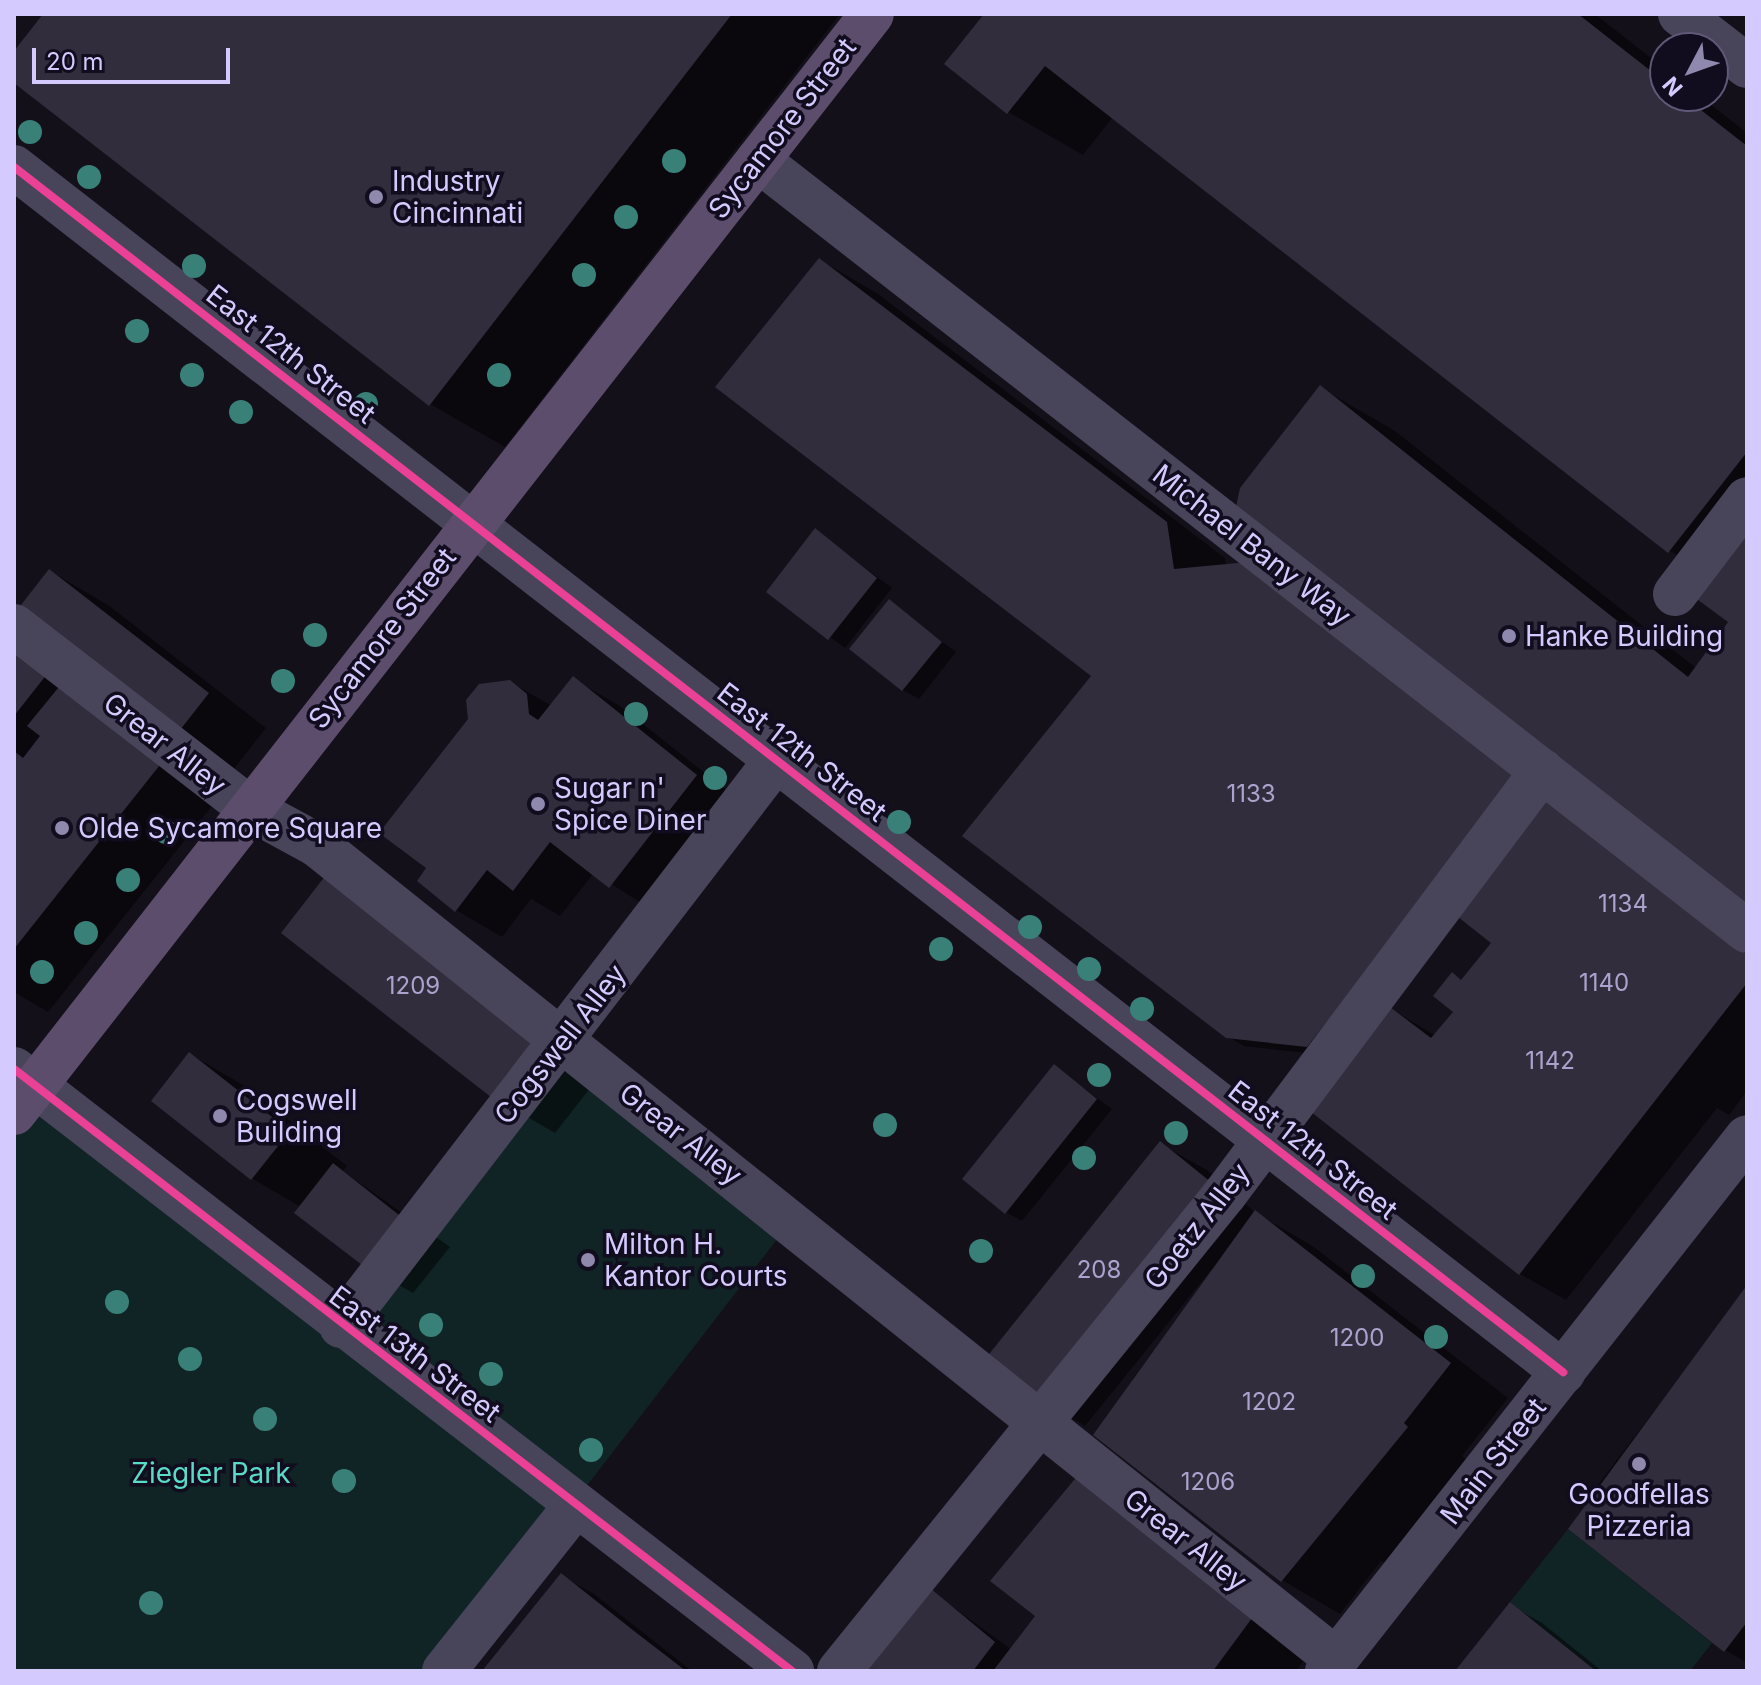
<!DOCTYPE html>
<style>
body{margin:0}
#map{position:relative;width:1761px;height:1685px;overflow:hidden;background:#13101a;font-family:Inter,sans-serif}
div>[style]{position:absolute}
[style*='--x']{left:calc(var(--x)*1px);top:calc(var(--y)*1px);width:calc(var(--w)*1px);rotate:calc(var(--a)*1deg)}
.green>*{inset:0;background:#102325}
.shadow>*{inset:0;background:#0007}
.building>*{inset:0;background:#312d3c}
.minor>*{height:44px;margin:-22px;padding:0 22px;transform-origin:22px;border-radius:22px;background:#48455b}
.major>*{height:44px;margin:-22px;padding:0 22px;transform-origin:22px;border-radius:22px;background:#5c4d6c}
.cycleway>*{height:8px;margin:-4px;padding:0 4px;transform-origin:4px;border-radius:4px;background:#ea4096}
.trees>*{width:24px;height:24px;margin:-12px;border-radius:50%;background:#398079}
.dots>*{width:22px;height:22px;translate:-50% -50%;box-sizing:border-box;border:4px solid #110c1e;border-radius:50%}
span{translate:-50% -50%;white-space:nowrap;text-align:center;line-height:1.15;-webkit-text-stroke:7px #110c1e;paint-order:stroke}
.number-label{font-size:24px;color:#aba3ce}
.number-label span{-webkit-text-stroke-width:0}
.street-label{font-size:28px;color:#d4cafe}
.poi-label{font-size:28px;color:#d4cafe}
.left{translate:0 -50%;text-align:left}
.park-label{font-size:28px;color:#58dcc7}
.frame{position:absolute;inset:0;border:16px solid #d4cafe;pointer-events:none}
.north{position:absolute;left:1649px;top:32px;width:80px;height:80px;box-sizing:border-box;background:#110c1e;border:2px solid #5f5878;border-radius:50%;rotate:229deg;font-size:22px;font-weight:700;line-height:32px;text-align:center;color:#d4cafe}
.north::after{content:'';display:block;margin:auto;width:28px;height:36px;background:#9089ae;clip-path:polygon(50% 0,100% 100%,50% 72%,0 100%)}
.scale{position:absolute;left:32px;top:48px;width:198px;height:36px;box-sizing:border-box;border:4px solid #d4cafe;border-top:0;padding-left:10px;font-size:24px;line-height:28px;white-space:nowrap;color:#d4cafe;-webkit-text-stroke:6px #110c1e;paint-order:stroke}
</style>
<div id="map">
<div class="green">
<div style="clip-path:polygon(567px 1067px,781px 1234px,444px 1671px,14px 1671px,14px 1113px,35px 1086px,342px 1326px)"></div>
<div style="clip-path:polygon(1568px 1529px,1712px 1643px,1690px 1671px,1596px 1671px,1510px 1602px)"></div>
</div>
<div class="shadow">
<div style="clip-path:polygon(45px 14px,840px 14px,505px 447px,430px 404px,14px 81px,14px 54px)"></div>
<div style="clip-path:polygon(987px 14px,1595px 14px,1665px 69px,1665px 96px,1700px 96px,1747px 133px,1747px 918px,1321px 388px,1395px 431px,1696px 668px,1731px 622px,1713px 576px,1670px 551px,1113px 117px,1083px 155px,1008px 112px)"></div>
<div style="clip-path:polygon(820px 260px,878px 294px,1225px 558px,1226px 566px,1536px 785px,1324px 1055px,1244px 1046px,1227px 1036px,1093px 675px)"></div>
<div style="clip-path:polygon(816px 531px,892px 588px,845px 648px,768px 591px)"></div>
<div style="clip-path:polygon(50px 571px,108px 605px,266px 728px,233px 770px,175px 737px)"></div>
<div style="clip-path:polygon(889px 602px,956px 652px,919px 699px,903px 690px)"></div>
<div style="clip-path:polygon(14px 635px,220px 796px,48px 1012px,14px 992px)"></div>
<div style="clip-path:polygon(573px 679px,620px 706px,743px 803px,657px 913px,594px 873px,560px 916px,531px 899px,502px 937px,456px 910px,429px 868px,510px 682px,552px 706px)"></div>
<div style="clip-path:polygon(284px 933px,602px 1073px,555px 1133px,497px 1099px)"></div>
<div style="clip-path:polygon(1747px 945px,1747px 1091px,1729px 1115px,1717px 1108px,1566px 1300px,1520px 1274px,1383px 1004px,1436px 1036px,1455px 1011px,1452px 975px,1463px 981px,1502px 949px)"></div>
<div style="clip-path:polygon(190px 1054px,248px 1088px,347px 1166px,343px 1171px,450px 1247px,413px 1293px,367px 1267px,301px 1207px,253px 1179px,153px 1101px)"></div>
<div style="clip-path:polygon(1054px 1067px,1112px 1109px,1022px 1221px,1006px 1212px)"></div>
<div style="clip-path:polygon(1160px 1144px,1207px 1170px,1256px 1213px,1314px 1247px,1508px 1398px,1462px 1456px,1482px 1471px,1402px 1573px,1381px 1561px,1340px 1614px,1282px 1580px,1133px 1378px,1215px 1273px,1211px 1270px,1085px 1426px,1039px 1399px)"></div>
<div style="clip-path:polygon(1747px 1289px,1747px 1663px,1725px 1650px,1597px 1486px)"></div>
<div style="clip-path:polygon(1138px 1510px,1312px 1649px,1296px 1671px,875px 1671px,924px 1586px,1012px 1650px)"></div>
<div style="clip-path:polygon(561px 1576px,594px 1594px,692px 1671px,485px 1671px)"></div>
<div style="clip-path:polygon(1510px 1605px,1542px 1623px,1602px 1671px,1457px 1671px)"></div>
</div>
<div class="building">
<div style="clip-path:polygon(43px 14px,732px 14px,429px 406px,14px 83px,14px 51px)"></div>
<div style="clip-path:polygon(984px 14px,1578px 14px,1665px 82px,1665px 96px,1683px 96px,1747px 146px,1747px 452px,1668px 553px,1045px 66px,1007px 114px,944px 64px)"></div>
<div style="clip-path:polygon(819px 258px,1167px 522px,1174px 569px,1248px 562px,1522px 774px,1307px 1047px,1226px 1038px,962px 836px,1091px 676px,715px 387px)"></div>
<div style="clip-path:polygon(1320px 385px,1688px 677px,1728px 622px,1694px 597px,1747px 529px,1747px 921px,1236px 507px,1240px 488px)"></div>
<div style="clip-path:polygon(815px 528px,877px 578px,828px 640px,766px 592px)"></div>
<div style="clip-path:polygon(49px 569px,209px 693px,173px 739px,14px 614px)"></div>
<div style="clip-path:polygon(889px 599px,942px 642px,902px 691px,849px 649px)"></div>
<div style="clip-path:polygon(14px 639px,51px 669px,14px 716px)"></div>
<div style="clip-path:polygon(573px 676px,697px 775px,609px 888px,550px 842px,513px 891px,487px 870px,455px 912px,417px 881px,426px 868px,379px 833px,468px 719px,466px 700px,479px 684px,510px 680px,527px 694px,529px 714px,538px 720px)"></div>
<div style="clip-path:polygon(63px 682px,163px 761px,14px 949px,14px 751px,23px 758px,40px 736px,27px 726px)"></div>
<div style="clip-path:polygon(1544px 796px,1747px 955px,1747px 983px,1519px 1275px,1301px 1104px,1382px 1001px,1431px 1038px,1453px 1012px,1433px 996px,1452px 972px,1461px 980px,1491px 943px,1453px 913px)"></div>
<div style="clip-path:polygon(329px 871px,545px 1038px,496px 1101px,281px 933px)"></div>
<div style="clip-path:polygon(189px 1052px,290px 1131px,251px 1180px,151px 1101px)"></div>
<div style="clip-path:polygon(1054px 1064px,1097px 1099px,1005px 1214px,962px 1179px)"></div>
<div style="clip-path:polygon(1160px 1141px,1212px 1183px,1038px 1401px,986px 1358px)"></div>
<div style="clip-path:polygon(333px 1163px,404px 1219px,366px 1268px,294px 1213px)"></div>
<div style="clip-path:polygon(1255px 1210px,1451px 1363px,1404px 1423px,1408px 1427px,1281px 1582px,1093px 1435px)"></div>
<div style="clip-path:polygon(1747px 1285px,1747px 1622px,1724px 1652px,1568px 1529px)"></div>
<div style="clip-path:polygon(1079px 1474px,1255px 1614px,1213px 1671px,993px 1671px,1035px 1616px,990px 1581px)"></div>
<div style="clip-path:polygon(561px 1573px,634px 1631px,686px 1671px,482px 1671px)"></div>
<div style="clip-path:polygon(924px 1583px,995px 1642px,973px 1671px,872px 1671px,861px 1662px)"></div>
<div style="clip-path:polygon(1510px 1602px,1596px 1671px,1455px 1671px)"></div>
</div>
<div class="minor">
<div style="--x:1680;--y:14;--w:85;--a:37.8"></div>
<div style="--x:758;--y:160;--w:1254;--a:37.94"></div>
<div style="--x:14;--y:167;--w:1963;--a:37.88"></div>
<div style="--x:1675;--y:594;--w:119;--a:-52.8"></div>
<div style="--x:14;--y:626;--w:299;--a:37.7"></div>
<div style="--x:251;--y:809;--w:75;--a:28.6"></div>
<div style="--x:317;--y:845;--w:1304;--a:38.62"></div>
<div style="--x:14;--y:1069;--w:984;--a:37.73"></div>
<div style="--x:341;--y:1326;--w:714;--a:-52.46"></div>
<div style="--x:444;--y:1671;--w:212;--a:-51.5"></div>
<div style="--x:839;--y:1671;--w:614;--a:-51.02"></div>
<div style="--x:1225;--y:1194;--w:529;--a:-53.15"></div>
<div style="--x:1327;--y:1671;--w:679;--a:-51.81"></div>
</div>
<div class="major">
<div style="--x:14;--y:1113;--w:1394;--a:-52.02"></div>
</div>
<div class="cycleway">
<div style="--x:14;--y:167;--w:1963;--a:37.88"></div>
<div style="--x:14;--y:1069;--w:984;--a:37.73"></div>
</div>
<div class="trees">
<div style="left:30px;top:132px"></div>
<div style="left:674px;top:161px"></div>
<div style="left:89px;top:177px"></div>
<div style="left:626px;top:217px"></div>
<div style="left:194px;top:266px"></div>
<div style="left:584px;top:275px"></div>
<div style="left:137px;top:331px"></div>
<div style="left:192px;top:375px"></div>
<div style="left:499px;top:375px"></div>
<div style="left:366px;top:404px"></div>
<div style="left:241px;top:412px"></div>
<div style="left:315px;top:635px"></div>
<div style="left:283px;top:681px"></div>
<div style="left:636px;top:714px"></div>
<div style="left:715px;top:778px"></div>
<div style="left:899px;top:822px"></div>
<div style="left:166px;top:832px"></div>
<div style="left:128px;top:880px"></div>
<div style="left:1030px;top:927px"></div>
<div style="left:86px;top:933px"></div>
<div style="left:941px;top:949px"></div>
<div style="left:1089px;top:969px"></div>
<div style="left:42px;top:972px"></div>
<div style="left:1142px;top:1009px"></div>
<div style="left:1099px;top:1075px"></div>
<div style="left:885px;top:1125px"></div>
<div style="left:1176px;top:1133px"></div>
<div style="left:1084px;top:1158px"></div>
<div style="left:981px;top:1251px"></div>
<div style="left:1363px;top:1276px"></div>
<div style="left:117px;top:1302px"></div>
<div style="left:431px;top:1325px"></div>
<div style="left:1436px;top:1337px"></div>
<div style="left:190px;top:1359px"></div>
<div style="left:491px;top:1374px"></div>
<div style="left:265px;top:1419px"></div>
<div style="left:591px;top:1450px"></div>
<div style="left:344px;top:1481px"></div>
<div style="left:151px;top:1603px"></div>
</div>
<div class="dots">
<div style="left:376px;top:197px;background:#9089ae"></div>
<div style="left:1509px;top:636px;background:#9089ae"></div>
<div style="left:538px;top:804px;background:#9089ae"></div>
<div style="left:62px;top:828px;background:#9089ae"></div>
<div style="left:220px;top:1116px;background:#9089ae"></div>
<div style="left:588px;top:1260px;background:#9089ae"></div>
<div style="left:1639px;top:1464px;background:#9089ae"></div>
</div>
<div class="number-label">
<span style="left:1251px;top:794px">1133</span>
<span style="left:1623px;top:904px">1134</span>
<span style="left:1604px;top:983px">1140</span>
<span style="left:413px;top:986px">1209</span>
<span style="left:1550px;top:1061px">1142</span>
<span style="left:1099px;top:1270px">208</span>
<span style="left:1357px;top:1338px">1200</span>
<span style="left:1269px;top:1402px">1202</span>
<span style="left:1208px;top:1482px">1206</span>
</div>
<div class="street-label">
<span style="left:782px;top:128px;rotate:-52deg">Sycamore Street</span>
<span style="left:291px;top:354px;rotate:38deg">East 12th Street</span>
<span style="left:1252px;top:545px;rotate:38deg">Michael Bany Way</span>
<span style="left:382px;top:638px;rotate:-52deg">Sycamore Street</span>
<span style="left:165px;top:744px;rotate:38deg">Grear Alley</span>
<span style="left:802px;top:752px;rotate:38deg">East 12th Street</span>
<span style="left:560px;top:1044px;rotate:-52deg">Cogswell Alley</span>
<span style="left:681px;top:1134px;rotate:38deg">Grear Alley</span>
<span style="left:1313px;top:1150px;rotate:38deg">East 12th Street</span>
<span style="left:1197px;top:1226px;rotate:-52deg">Goetz Alley</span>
<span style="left:415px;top:1354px;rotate:37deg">East 13th Street</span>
<span style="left:1493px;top:1461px;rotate:-52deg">Main Street</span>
<span style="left:1186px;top:1540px;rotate:38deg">Grear Alley</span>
</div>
<div class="poi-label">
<span class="left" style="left:392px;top:197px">Industry<br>Cincinnati</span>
<span class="left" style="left:1525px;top:636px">Hanke Building</span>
<span class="left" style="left:554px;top:804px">Sugar n'<br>Spice Diner</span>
<span class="left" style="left:78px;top:828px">Olde Sycamore Square</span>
<span class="left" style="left:236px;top:1116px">Cogswell<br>Building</span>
<span class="left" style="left:604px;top:1260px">Milton H.<br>Kantor Courts</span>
<span style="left:1639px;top:1510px">Goodfellas<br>Pizzeria</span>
</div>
<div class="park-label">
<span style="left:211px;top:1473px">Ziegler Park</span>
</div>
<div class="frame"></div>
<div class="north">N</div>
<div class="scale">20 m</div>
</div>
